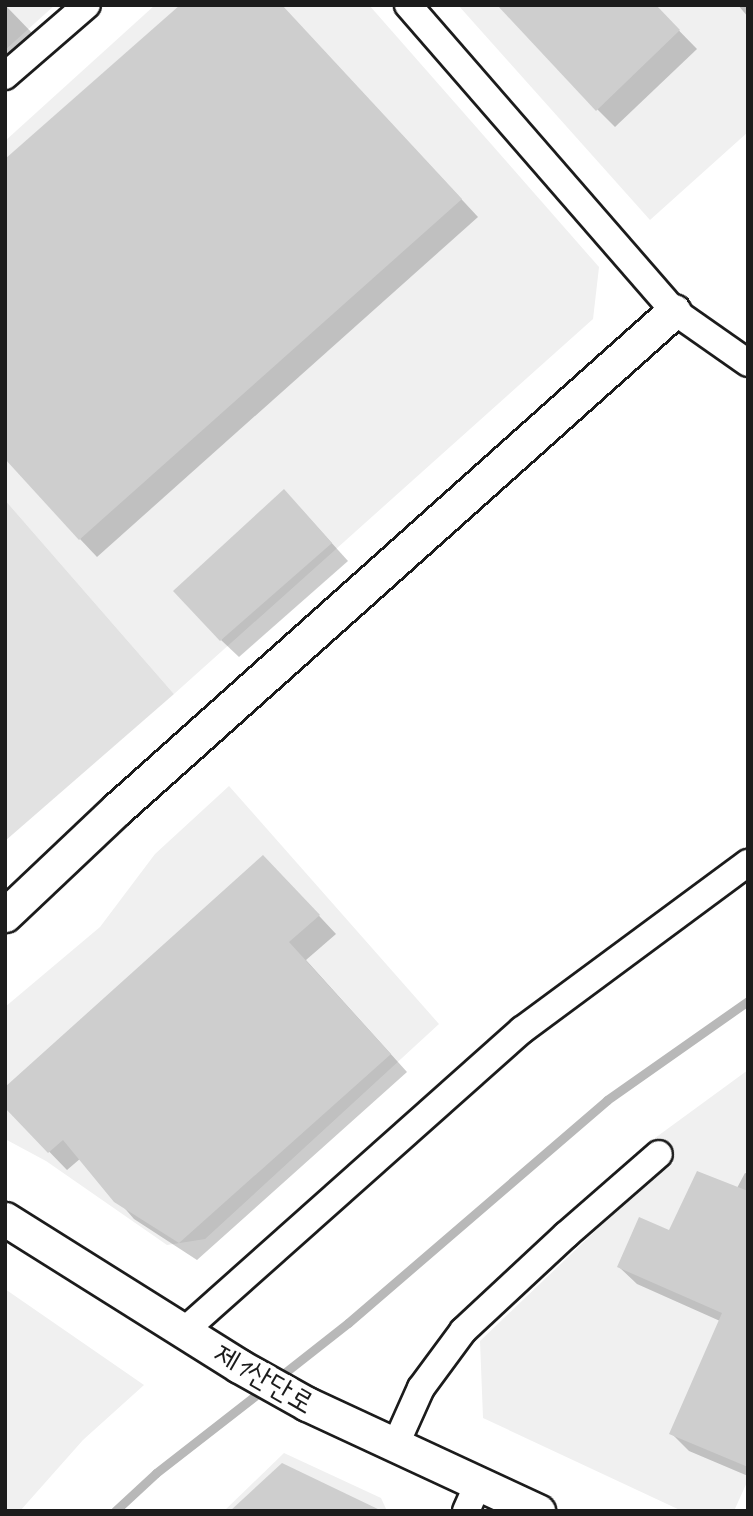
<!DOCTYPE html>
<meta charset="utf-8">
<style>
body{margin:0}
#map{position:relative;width:753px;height:1516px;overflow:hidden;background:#fff;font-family:Caveat,"Poor Story",sans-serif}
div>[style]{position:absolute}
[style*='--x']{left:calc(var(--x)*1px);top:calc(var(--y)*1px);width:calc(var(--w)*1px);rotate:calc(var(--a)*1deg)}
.built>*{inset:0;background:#f0f0f0}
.green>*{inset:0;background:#e2e2e2}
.shadow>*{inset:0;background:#0003}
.stream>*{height:9px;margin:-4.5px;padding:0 4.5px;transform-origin:4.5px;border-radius:4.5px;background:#b8b8b8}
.building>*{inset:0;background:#cecece}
.roads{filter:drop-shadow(2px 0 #1c1c1c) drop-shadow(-2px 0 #1c1c1c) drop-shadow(0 2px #1c1c1c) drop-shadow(0 -2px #1c1c1c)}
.minor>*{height:26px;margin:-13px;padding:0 13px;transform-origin:13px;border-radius:13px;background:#fff}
.tertiary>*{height:33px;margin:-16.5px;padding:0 16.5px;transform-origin:16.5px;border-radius:16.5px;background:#fff}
span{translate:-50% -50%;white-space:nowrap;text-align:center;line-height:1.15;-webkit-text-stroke:7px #fff;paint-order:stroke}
.street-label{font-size:30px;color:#1c1c1c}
.frame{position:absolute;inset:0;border:7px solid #1c1c1c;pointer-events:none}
</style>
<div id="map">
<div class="built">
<div style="clip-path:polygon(5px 5px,55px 5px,5px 50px)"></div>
<div style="clip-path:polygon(155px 5px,369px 5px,599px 267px,593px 319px,174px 694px,5px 500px,5px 141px)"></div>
<div style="clip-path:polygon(458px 5px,748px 5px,748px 132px,650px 220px)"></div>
<div style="clip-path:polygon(229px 786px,439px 1024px,205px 1239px,167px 1245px,46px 1161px,5px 1139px,5px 1007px,100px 927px,155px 854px)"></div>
<div style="clip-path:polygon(748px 1070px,748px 1480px,734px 1511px,682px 1511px,483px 1418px,480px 1341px,634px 1194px,674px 1163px,655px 1138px)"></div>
<div style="clip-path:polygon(5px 1289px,144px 1385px,83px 1440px,20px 1511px,5px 1511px)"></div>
<div style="clip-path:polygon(284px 1453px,381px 1498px,387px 1511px,224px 1511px)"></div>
</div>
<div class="green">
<div style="clip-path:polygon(5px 500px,174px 694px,5px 841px)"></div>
</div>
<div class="shadow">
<div style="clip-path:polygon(5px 5px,37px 38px,5px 67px)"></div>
<div style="clip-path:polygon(281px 5px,478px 217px,97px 557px,80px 539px)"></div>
<div style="clip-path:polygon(654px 5px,697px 49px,615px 127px,597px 109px)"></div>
<div style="clip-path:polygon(738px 5px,748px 5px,748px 17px)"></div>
<div style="clip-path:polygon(301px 509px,348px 561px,239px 657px,221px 640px)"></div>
<div style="clip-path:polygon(281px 875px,336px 934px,306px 960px,407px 1072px,197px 1260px,134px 1219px,81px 1158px,67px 1170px,5px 1106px)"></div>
<div style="clip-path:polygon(745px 1173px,748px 1174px,748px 1476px,689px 1451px,671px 1433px,720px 1321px,637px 1284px,619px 1267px,737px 1188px)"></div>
</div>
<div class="stream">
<div style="--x:278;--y:1378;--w:89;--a:-38.2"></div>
<div style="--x:348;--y:1323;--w:342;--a:-40.7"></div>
<div style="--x:607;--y:1100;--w:172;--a:-35.1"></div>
<div style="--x:115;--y:1511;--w:56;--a:-42.8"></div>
<div style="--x:156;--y:1473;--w:137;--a:-37.9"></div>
</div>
<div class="building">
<div style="clip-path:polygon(180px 5px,282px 5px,462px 199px,79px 540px,5px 459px,5px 159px)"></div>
<div style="clip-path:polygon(497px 5px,656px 5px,680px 30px,596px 111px)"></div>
<div style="clip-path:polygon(284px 489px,332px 543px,220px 641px,173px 591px)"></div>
<div style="clip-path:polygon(263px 855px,320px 915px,289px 942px,391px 1054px,179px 1243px,114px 1202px,63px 1140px,48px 1153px,5px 1108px,5px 1087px)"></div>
<div style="clip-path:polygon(697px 1171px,748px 1191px,748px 1467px,669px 1434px,722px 1313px,617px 1267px,639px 1217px,669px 1230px)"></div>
<div style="clip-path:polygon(282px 1463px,382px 1511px,230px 1511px)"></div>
</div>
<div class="roads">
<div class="minor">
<div style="--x:408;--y:5;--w:405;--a:49"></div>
<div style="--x:674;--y:311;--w:90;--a:35.1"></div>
<div style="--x:5;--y:76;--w:108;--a:-40.9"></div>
<div style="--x:184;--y:1331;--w:453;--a:-41.7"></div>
<div style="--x:522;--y:1030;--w:281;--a:-36.5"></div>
<div style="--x:395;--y:1446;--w:64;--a:-65.9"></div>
<div style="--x:421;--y:1388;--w:71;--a:-53.6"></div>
<div style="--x:463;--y:1331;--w:141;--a:-43"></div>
<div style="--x:566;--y:1235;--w:123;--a:-41.1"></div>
<div style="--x:466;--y:1511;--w:30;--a:-66"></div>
</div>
<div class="tertiary">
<div style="--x:5;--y:915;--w:154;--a:-43.4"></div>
<div style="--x:117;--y:809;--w:747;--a:-41.8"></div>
<div style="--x:5;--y:1219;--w:276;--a:32.1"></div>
<div style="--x:239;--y:1366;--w:78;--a:29.2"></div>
<div style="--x:307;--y:1404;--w:255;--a:24.9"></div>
</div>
</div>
<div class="street-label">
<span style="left:264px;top:1378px;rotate:30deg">제1산단로</span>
</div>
<div class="frame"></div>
</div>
